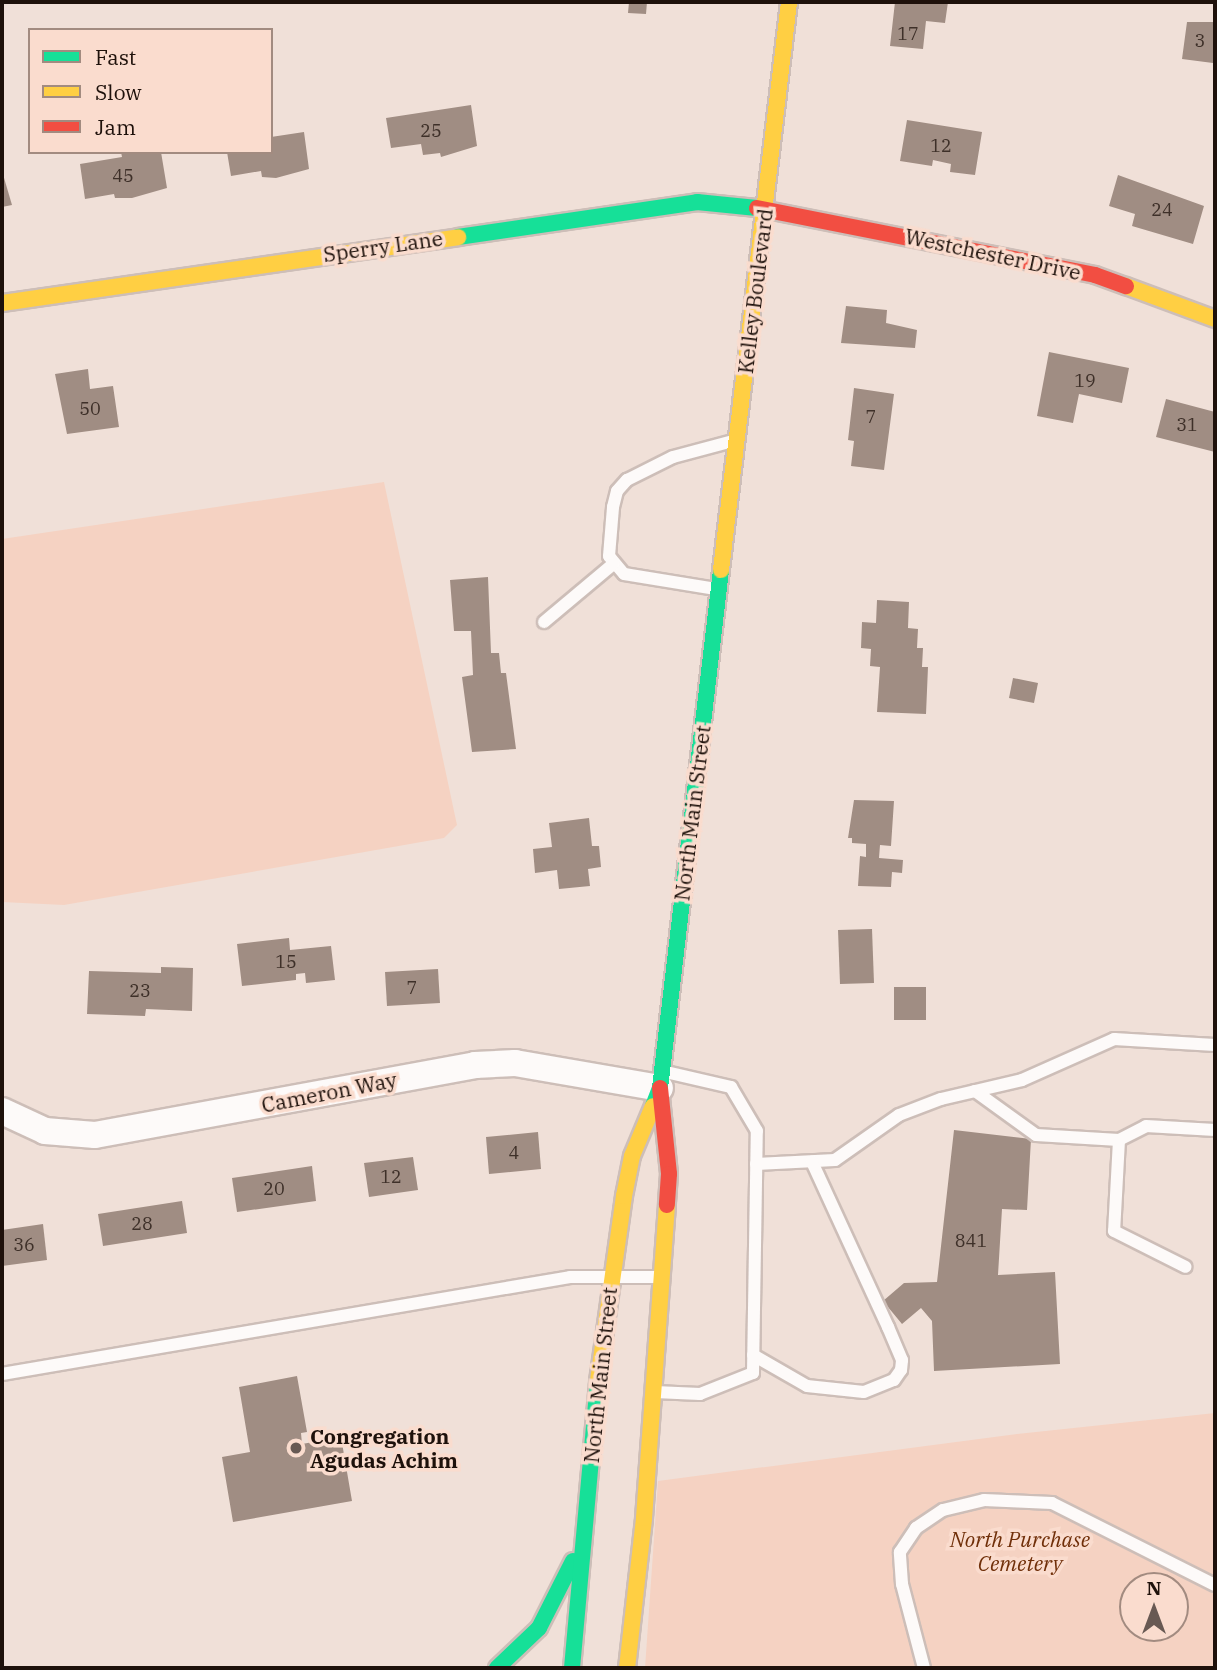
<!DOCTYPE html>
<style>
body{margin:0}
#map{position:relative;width:1217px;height:1670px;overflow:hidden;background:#f0e0d8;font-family:"IBM Plex Serif",serif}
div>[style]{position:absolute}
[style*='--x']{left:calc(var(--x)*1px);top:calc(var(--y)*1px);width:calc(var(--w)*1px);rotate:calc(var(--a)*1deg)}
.green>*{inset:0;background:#f5d2c2}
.building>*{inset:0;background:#a08d83}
.roads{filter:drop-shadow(2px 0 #cdbeb8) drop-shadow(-2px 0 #cdbeb8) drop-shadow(0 2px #cdbeb8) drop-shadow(0 -2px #cdbeb8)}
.lane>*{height:12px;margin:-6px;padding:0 6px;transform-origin:6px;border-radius:6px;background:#fdfaf9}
.street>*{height:26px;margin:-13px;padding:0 13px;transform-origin:13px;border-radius:13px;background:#fdfaf9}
.fast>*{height:16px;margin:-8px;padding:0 8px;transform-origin:8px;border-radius:8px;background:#16e098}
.slow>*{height:16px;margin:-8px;padding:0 8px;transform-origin:8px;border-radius:8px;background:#ffcf43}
.jam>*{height:16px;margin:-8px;padding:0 8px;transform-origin:8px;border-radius:8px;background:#f24e42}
.dots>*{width:19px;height:19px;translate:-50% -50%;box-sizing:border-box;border:4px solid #fadcce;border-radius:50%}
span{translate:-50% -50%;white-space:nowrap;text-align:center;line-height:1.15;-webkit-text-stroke:7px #fadcce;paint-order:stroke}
.number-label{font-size:18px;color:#3e3029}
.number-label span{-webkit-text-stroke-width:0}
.street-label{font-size:21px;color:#1e110b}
.poi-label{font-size:21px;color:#1e110b;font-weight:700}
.left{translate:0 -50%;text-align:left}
.park-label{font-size:21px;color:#702f09;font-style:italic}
.frame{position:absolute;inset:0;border:4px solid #1e110b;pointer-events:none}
.legend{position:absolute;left:28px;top:28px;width:245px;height:126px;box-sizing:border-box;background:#fadcce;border:2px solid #a28b80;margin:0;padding:9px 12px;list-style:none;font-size:21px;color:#1e110b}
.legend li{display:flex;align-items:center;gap:14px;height:35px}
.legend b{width:35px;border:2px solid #a28b80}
.north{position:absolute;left:1119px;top:1572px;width:70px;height:70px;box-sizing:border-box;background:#fadcce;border:2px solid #a28b80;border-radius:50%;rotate:0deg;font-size:19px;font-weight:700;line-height:28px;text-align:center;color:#1e110b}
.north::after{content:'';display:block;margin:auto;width:24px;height:32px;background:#685953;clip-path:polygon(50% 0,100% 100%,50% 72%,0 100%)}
</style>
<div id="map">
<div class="green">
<div style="clip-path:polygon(384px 482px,457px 825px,444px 838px,64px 905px,2px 902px,2px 539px)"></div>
<div style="clip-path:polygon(evenodd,1215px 1413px,1215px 1668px,645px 1668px,658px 1481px,1017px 1434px,1215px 1413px,1133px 1586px,1175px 1586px,1175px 1628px,1133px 1628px,1133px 1586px)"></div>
</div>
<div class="building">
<div style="clip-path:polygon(629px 2px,647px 2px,646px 14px,628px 13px)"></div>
<div style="clip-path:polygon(895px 2px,948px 2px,945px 23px,926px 21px,923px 49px,890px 46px)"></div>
<div style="clip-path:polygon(1187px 22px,1215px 22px,1215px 70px,1213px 63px,1182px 59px)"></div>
<div style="clip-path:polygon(471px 105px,477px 146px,441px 157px,440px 153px,423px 155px,421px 144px,391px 148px,386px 118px)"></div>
<div style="clip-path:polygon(907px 120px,982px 132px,975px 175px,950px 172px,951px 164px,933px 160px,932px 166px,900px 161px)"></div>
<div style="clip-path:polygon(304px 132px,309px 169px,276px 178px,262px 177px,261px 171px,231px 176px,227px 152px,271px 152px,271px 137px)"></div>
<div style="clip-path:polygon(121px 152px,161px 152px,167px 188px,132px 198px,115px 198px,114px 194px,85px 199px,80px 164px,122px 157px)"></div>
<div style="clip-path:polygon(2px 171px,12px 205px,2px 207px)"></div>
<div style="clip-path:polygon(1118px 175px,1204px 206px,1193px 244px,1132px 226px,1135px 214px,1109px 206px)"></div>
<div style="clip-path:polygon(846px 306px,887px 310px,886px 323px,917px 330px,915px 348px,841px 343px)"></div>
<div style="clip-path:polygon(1049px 352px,1129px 368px,1122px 403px,1079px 394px,1073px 423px,1037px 416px)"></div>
<div style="clip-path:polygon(88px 369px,90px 389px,113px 386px,119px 427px,67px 434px,55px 374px)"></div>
<div style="clip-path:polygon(854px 388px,894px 394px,884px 470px,851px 466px,854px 441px,848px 440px)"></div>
<div style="clip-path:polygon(1166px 399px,1215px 412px,1215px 452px,1156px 437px)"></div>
<div style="clip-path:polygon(488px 577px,491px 653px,499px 653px,501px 673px,506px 673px,516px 749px,472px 752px,462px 677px,473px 675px,471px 631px,454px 631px,450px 580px)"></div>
<div style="clip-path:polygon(877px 600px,909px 602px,908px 628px,918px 629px,917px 648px,923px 648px,922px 667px,928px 667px,926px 714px,877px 712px,880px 667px,870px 666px,871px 649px,861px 648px,862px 622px,876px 623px)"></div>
<div style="clip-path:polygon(1013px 678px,1038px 683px,1034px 703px,1009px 698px)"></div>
<div style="clip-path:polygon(854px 800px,894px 801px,891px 846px,880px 845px,879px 858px,903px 860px,902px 873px,892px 872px,891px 887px,858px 886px,860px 856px,866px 857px,866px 844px,852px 843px,852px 838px,848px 838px)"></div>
<div style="clip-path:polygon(589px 818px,592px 846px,599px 846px,601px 867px,588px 869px,590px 886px,559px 889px,557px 870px,535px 873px,533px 849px,552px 847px,549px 823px)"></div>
<div style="clip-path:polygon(872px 929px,874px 983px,840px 984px,838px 930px)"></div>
<div style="clip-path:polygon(289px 938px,290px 950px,331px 946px,335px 980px,306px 983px,305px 973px,296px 974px,296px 980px,242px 986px,237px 944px)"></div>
<div style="clip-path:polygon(161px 967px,193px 968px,192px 1011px,146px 1009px,145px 1016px,87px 1014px,89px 971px,161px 973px)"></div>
<div style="clip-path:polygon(438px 969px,440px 1003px,387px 1006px,385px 972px)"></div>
<div style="clip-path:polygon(894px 987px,926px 987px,926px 1020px,894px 1020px)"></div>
<div style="clip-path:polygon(954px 1130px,1031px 1139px,1027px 1210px,1002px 1209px,998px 1275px,1055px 1272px,1060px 1364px,934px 1371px,932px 1321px,921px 1308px,902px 1324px,883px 1301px,904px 1283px,937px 1282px)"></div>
<div style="clip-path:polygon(538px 1132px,541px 1169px,489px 1174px,486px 1137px)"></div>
<div style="clip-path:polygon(413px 1157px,418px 1190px,369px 1197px,364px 1163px)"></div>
<div style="clip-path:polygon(312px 1166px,316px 1201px,237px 1212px,232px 1178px)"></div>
<div style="clip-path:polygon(182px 1201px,187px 1233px,103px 1246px,98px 1214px)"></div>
<div style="clip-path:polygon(43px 1224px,47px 1260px,2px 1266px,2px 1230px)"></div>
<div style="clip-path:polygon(297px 1376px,307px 1432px,301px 1433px,302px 1444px,341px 1437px,352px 1501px,233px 1522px,222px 1457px,250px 1452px,239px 1387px)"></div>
</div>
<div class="roads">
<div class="lane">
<div style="--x:716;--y:589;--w:93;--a:-170.7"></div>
<div style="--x:624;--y:574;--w:23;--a:-130"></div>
<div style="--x:609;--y:556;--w:49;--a:-85.3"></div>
<div style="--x:613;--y:507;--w:16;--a:-76"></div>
<div style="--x:617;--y:491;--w:15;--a:-48"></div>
<div style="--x:627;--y:480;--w:51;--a:-26.6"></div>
<div style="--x:673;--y:457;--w:62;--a:-14.9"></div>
<div style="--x:544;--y:622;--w:90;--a:-40"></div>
<div style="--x:975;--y:1091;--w:75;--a:35.8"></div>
<div style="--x:1036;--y:1135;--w:83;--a:3.4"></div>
<div style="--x:1119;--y:1140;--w:30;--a:-27"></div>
<div style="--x:1146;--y:1126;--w:69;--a:3.3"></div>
<div style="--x:1119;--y:1140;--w:91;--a:93.1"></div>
<div style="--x:1114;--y:1231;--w:80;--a:26.6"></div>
<div style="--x:756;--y:1164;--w:79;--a:-2.9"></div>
<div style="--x:835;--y:1160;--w:78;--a:-35.1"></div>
<div style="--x:899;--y:1115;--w:45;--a:-20.9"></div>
<div style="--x:941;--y:1099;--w:83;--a:-13.2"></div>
<div style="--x:1022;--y:1080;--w:101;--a:-24"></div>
<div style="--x:1114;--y:1039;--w:101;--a:3.4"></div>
<div style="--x:753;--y:1355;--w:62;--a:29.9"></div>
<div style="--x:807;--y:1386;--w:57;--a:6"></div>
<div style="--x:864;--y:1392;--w:32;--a:-22"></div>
<div style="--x:894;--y:1380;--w:12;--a:-55"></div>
<div style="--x:901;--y:1370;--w:10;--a:-84"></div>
<div style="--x:902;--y:1360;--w:36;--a:-113"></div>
<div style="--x:888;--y:1327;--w:182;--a:-114.7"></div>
<div style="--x:2;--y:1374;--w:576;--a:-9.69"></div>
<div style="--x:570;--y:1277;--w:87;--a:0"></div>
<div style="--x:655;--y:1392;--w:45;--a:2.5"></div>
<div style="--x:700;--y:1394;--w:57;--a:-21.6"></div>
<div style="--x:753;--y:1373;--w:242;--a:-89.1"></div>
<div style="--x:757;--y:1131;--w:51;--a:-120.6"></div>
<div style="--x:731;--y:1087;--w:67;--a:-167"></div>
<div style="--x:924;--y:1668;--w:87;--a:-104.7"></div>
<div style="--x:902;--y:1584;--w:32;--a:-94"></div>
<div style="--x:900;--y:1552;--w:29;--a:-56"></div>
<div style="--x:916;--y:1528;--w:32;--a:-34"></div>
<div style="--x:943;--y:1510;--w:42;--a:-13.7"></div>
<div style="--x:984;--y:1500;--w:68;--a:2.5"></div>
<div style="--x:1052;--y:1503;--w:182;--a:26.7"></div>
</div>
<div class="street">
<div style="--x:2;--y:1111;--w:47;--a:24.9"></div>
<div style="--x:45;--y:1131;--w:50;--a:4.6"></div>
<div style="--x:95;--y:1135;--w:386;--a:-10.4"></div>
<div style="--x:475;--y:1065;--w:40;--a:-2.9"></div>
<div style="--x:515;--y:1063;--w:147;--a:9.8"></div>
</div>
<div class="fast">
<div style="--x:458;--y:237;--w:242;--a:-8.3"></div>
<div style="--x:697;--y:202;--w:60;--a:5.7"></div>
<div style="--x:653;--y:1106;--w:19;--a:-69"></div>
<div style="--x:660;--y:1088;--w:522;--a:-83.28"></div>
<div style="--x:497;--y:1668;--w:58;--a:-43.6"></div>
<div style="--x:539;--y:1628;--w:75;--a:-63.1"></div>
<div style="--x:572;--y:1668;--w:288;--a:-84.8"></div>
</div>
<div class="slow">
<div style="--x:1126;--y:286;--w:95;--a:20.3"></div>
<div style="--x:2;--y:303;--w:461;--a:-8.2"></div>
<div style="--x:721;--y:570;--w:572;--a:-83.17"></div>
<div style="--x:598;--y:1381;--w:187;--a:-82"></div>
<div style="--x:624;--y:1196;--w:41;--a:-78.7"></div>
<div style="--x:632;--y:1156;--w:54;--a:-67.2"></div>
<div style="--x:627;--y:1668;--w:151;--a:-83.5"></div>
<div style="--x:644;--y:1518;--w:314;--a:-85.8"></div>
</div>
<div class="jam">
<div style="--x:757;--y:208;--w:345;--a:11.2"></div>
<div style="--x:1095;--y:275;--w:33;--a:20"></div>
<div style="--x:660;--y:1088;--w:86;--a:84"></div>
<div style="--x:669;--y:1174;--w:31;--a:94"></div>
</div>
</div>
<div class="dots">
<div style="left:296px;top:1448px;background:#685953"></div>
</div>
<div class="number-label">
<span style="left:908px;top:34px">17</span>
<span style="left:1200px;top:41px">3</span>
<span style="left:431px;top:131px">25</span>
<span style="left:941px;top:146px">12</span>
<span style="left:123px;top:176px">45</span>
<span style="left:1162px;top:210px">24</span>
<span style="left:1085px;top:381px">19</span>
<span style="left:90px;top:409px">50</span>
<span style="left:871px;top:417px">7</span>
<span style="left:1187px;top:425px">31</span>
<span style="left:286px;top:962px">15</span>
<span style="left:412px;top:988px">7</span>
<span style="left:140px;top:991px">23</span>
<span style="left:514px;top:1153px">4</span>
<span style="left:391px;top:1177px">12</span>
<span style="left:274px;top:1189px">20</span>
<span style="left:142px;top:1224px">28</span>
<span style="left:971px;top:1241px">841</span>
<span style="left:24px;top:1245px">36</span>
</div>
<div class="street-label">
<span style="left:383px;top:246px;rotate:-8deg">Sperry Lane</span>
<span style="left:993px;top:254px;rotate:12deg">Westchester Drive</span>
<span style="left:755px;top:291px;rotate:-83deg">Kelley Boulevard</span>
<span style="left:692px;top:813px;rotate:-83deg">North Main Street</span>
<span style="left:329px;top:1092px;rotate:-11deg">Cameron Way</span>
<span style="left:600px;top:1375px;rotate:-84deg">North Main Street</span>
</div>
<div class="poi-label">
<span class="left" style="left:310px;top:1448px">Congregation<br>Agudas Achim</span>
</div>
<div class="park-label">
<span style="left:1020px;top:1551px">North Purchase<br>Cemetery</span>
</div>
<div class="frame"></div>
<ul class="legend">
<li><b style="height:9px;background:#16e098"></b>Fast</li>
<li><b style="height:9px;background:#ffcf43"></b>Slow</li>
<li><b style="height:9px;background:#f24e42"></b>Jam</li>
</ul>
<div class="north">N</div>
</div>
